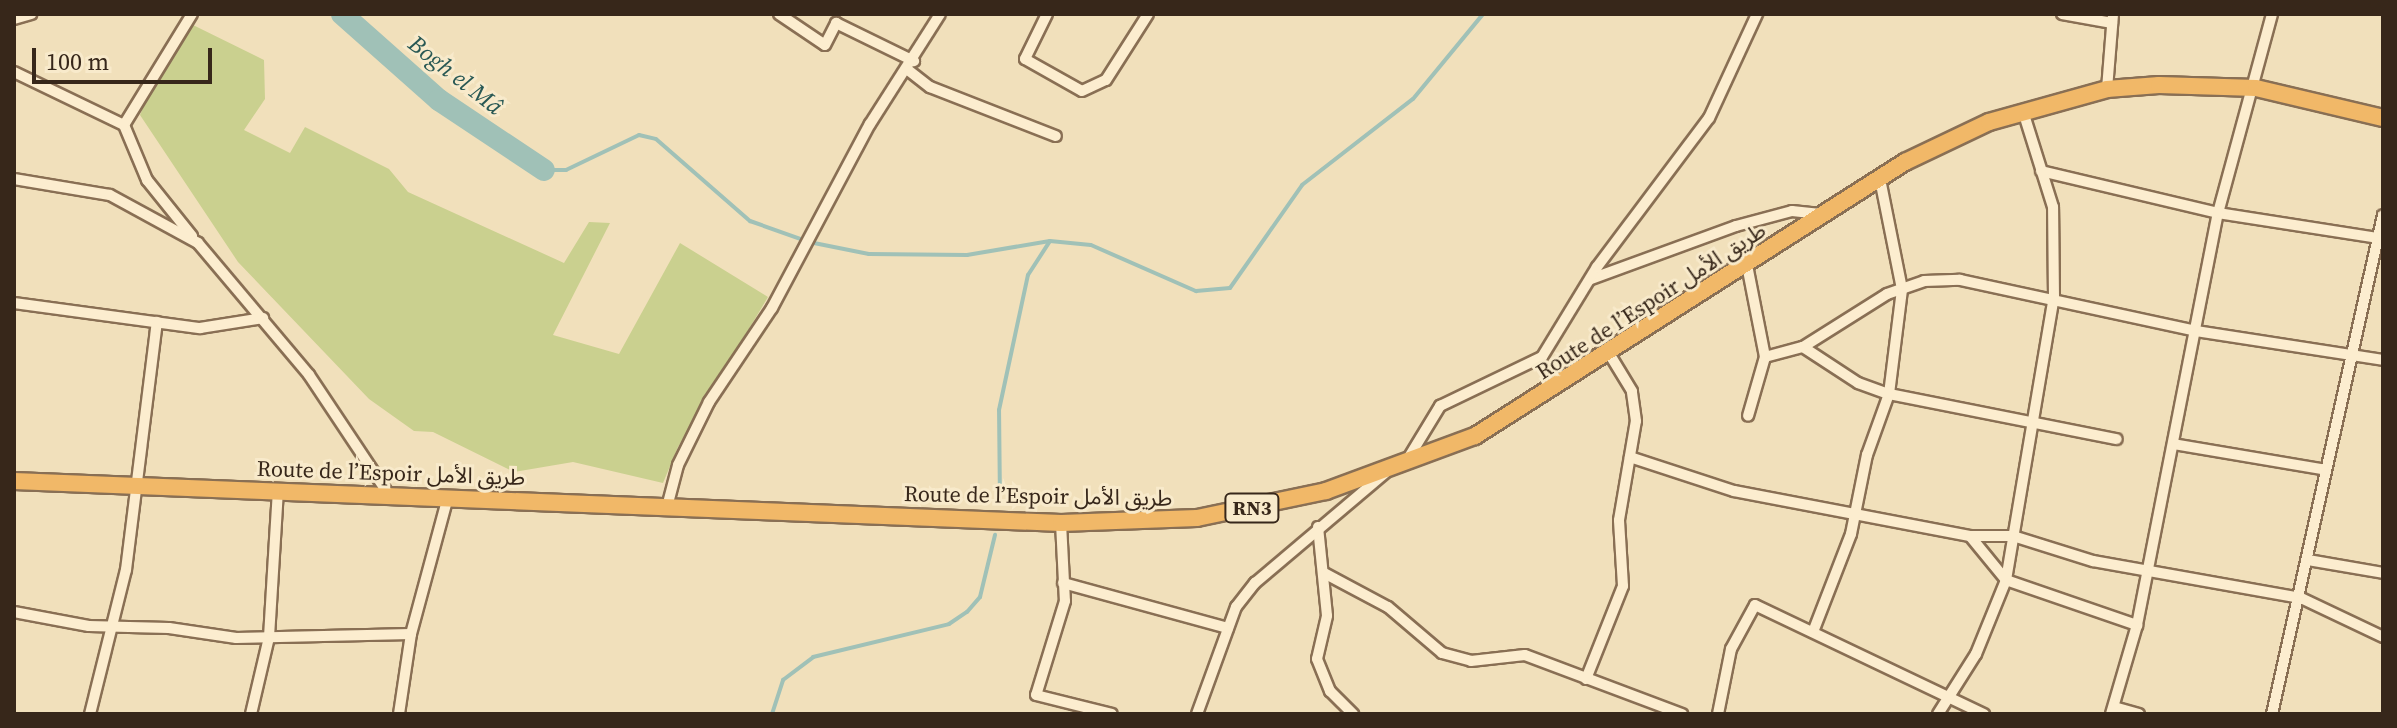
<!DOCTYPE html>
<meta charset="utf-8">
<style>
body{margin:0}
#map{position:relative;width:2397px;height:728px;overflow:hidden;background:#f1e0bb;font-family:"Source Serif 4","Noto Sans Arabic",serif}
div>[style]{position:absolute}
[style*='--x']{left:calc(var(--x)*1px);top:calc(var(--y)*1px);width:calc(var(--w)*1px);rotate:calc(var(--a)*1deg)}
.green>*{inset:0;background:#cad08f}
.stream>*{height:4px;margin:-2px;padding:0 2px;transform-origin:2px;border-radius:2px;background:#a0c1b7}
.river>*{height:22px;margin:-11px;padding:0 11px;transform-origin:11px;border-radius:11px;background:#a0c1b7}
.roads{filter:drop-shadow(2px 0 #896f54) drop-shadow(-2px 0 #896f54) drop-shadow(0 2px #896f54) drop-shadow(0 -2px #896f54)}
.minor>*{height:10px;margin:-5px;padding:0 5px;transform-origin:5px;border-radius:5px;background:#fcedcf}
.trunk>*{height:16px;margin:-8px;padding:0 8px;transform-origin:8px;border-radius:8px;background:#f1b868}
span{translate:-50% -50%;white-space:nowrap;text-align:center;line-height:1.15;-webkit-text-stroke:6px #f8eacb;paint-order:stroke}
.shield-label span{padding:2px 6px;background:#f8eacb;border:2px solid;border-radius:6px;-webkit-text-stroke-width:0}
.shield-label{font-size:20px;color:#37271a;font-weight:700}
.street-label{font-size:22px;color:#37271a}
.water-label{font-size:24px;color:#285854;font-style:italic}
.frame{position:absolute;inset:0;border:16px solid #37271a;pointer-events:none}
.scale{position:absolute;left:32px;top:48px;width:180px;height:36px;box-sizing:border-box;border:4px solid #37271a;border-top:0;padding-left:10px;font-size:24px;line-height:28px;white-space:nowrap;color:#37271a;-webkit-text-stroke:6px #f8eacb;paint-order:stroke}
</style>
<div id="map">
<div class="green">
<div style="clip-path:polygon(193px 25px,264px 60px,265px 99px,244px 130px,290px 153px,305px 127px,389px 169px,408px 192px,564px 263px,589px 222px,610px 223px,553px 335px,619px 354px,680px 243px,768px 297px,678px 447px,663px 483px,573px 462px,514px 472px,433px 432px,414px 431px,369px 399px,238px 262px,140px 115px,156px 77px)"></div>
</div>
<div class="stream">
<div style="--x:544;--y:170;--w:22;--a:0"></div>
<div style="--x:566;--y:170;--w:81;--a:-25.6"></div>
<div style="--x:639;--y:135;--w:17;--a:13"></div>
<div style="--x:656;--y:139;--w:125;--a:41.1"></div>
<div style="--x:750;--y:221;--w:63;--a:19.6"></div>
<div style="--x:809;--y:242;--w:61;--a:11.3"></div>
<div style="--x:869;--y:254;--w:98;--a:0.6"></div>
<div style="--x:967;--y:255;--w:84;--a:-9.6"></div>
<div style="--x:1000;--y:502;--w:92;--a:-90.6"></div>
<div style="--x:999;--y:410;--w:138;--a:-77.9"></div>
<div style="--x:1028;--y:275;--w:40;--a:-57.1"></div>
<div style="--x:1050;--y:241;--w:41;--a:5.6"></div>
<div style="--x:1091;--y:245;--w:115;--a:23.7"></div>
<div style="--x:1196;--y:291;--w:34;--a:-5"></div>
<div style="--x:1230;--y:288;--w:126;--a:-55"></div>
<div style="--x:1302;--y:185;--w:140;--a:-37.8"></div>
<div style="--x:1413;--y:99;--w:110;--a:-50.5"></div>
<div style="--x:772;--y:714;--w:36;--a:-72"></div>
<div style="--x:783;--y:680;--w:38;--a:-37"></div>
<div style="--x:813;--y:657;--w:140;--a:-13.6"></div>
<div style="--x:949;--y:624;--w:22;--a:-34"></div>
<div style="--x:967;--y:612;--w:20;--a:-49"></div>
<div style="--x:980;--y:597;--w:64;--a:-76.4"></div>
</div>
<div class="river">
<div style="--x:342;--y:14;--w:130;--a:41.6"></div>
<div style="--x:439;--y:100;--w:126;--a:33.7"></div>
</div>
<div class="roads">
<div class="minor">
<div style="--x:192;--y:14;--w:130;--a:121.5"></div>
<div style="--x:124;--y:125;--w:60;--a:67.3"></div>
<div style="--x:147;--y:180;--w:72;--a:51.2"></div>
<div style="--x:779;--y:14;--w:55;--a:34"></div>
<div style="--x:825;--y:45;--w:25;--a:-63"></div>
<div style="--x:836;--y:23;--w:87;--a:26"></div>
<div style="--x:1047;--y:14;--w:50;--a:116.1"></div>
<div style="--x:1025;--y:59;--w:65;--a:29.3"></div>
<div style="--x:1082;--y:91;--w:26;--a:-25"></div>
<div style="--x:1106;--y:80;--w:78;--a:-57.5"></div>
<div style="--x:2062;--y:14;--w:51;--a:10.2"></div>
<div style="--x:14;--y:19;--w:18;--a:-16"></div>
<div style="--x:908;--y:70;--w:28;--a:38"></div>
<div style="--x:930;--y:87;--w:135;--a:21.3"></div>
<div style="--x:14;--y:72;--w:122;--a:25.7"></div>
<div style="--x:2107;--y:89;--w:75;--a:-85.4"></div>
<div style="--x:2041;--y:171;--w:182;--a:13.3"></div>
<div style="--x:2218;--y:213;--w:161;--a:8.9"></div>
<div style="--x:14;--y:179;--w:97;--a:9.5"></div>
<div style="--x:110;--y:195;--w:100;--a:28.6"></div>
<div style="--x:198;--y:243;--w:172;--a:49.9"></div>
<div style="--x:309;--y:375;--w:144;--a:56.3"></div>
<div style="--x:1747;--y:265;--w:94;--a:78.9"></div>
<div style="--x:1765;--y:357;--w:61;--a:106.1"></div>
<div style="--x:1591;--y:279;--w:154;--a:-20.1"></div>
<div style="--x:1736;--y:226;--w:58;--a:-15"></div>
<div style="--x:1792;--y:211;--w:31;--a:6"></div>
<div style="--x:14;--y:303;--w:188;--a:7.7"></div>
<div style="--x:200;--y:328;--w:64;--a:-9"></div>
<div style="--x:1803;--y:347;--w:66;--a:33.2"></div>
<div style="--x:1858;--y:383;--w:33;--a:20"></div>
<div style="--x:1889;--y:394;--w:232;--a:11.2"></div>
<div style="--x:1765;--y:357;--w:39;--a:-15"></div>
<div style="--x:1803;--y:347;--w:99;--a:-32.2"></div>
<div style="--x:1887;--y:294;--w:39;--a:-19"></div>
<div style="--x:1924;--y:281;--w:36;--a:-2"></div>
<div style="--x:1960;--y:280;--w:241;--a:12.2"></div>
<div style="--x:2196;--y:331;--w:189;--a:8.8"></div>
<div style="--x:2173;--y:444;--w:155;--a:9.6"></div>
<div style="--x:1630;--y:457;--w:109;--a:18.1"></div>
<div style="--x:1734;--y:491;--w:240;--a:10.8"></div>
<div style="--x:1970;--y:536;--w:43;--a:0"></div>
<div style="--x:2013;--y:536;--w:84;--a:17.4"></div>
<div style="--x:2093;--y:561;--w:211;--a:10.1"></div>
<div style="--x:2301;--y:598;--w:91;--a:25.4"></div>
<div style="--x:1406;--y:462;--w:66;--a:-58.7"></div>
<div style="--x:1440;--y:406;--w:113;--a:-25.7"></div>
<div style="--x:1542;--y:357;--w:105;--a:-58.6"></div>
<div style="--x:1597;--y:267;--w:186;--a:-53.1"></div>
<div style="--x:1709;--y:118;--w:115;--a:-65.2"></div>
<div style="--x:667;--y:507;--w:43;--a:-75.3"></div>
<div style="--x:678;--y:465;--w:70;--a:-63.8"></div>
<div style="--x:709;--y:402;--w:113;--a:-56.2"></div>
<div style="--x:772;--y:308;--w:208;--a:-62"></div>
<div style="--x:870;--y:124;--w:130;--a:-57.5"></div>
<div style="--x:1061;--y:523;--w:78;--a:87.1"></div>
<div style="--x:1065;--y:601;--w:98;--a:107.1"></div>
<div style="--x:1036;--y:695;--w:78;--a:14"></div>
<div style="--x:1318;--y:527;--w:89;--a:84.2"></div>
<div style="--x:1327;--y:616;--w:44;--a:103.1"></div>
<div style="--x:1317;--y:659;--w:35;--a:68"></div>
<div style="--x:1330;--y:691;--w:33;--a:45"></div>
<div style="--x:1970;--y:536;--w:57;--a:50.7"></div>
<div style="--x:2006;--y:580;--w:139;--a:19"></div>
<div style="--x:2308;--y:560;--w:76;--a:9.8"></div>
<div style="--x:1324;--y:573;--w:72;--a:28"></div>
<div style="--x:1388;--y:607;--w:71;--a:40.4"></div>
<div style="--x:1442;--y:653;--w:30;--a:15"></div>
<div style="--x:1471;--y:661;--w:54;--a:-6.3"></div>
<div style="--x:1525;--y:655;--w:168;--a:20.6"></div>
<div style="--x:1063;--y:583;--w:171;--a:15.3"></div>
<div style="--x:14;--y:612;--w:76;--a:10.6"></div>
<div style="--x:89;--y:626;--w:80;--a:1.4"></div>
<div style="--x:169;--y:628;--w:68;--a:8.5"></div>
<div style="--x:236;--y:638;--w:175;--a:-1.3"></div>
<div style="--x:1813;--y:632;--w:105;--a:-68.8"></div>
<div style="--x:1851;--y:534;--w:81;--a:-78.6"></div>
<div style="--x:1867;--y:455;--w:65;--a:-70.2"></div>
<div style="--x:1889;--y:394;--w:106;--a:-82.9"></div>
<div style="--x:1902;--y:289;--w:112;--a:-101.3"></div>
<div style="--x:1586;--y:679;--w:100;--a:-68.3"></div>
<div style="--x:1623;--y:586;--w:66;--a:-93.5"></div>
<div style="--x:1619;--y:520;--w:100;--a:-80.3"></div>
<div style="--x:1636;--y:421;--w:30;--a:-98"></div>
<div style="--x:1632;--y:391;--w:42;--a:-121.4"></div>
<div style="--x:2114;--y:707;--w:26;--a:16"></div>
<div style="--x:90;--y:714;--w:148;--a:-76"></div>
<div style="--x:126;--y:570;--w:250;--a:-82.9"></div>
<div style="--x:251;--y:714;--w:79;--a:-76.8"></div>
<div style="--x:269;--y:637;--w:147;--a:-86.5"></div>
<div style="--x:399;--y:714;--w:81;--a:-81.5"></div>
<div style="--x:411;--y:634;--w:142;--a:-74.9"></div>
<div style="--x:1197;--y:714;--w:114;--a:-70"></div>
<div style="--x:1236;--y:607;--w:31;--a:-52"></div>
<div style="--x:1255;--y:583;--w:170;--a:-40.2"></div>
<div style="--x:1718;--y:714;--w:66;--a:-78.7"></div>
<div style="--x:1731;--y:649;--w:50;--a:-61.4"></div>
<div style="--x:1755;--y:605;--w:254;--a:25.5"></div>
<div style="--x:1938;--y:714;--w:71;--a:-57.7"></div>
<div style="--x:1976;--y:654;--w:80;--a:-67.9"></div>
<div style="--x:2006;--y:580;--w:287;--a:-80.4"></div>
<div style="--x:2054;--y:297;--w:90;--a:-90.6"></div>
<div style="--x:2053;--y:207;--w:101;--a:-107.4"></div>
<div style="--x:2111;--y:714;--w:93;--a:-73.7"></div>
<div style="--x:2137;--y:625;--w:420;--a:-78.9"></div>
<div style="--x:2218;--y:213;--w:206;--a:-74.8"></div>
<div style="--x:2272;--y:714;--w:511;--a:-77.46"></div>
</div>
<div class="trunk">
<div style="--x:14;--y:481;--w:1048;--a:2.3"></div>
<div style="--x:1061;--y:523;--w:136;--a:-2.1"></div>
<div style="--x:1197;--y:518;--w:132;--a:-11.8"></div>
<div style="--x:1326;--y:491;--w:159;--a:-20.3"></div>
<div style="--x:1475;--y:436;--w:510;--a:-32.51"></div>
<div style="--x:1905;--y:162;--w:93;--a:-25.5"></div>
<div style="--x:1989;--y:122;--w:123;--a:-15.6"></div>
<div style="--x:2107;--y:89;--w:52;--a:-4.4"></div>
<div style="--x:2159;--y:85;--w:97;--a:1.8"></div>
<div style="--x:2256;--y:88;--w:130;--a:13.3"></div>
</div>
</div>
<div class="shield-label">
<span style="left:1252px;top:508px">RN3</span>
</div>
<div class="street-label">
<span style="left:1651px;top:301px;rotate:-33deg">Route de l’Espoir طريق الأمل</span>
<span style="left:391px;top:473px;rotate:2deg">Route de l’Espoir طريق الأمل</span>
<span style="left:1038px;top:496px;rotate:1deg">Route de l’Espoir طريق الأمل</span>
</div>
<div class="water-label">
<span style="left:456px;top:75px;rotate:38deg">Bogh el Mâ</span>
</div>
<div class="frame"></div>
<div class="scale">100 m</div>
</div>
